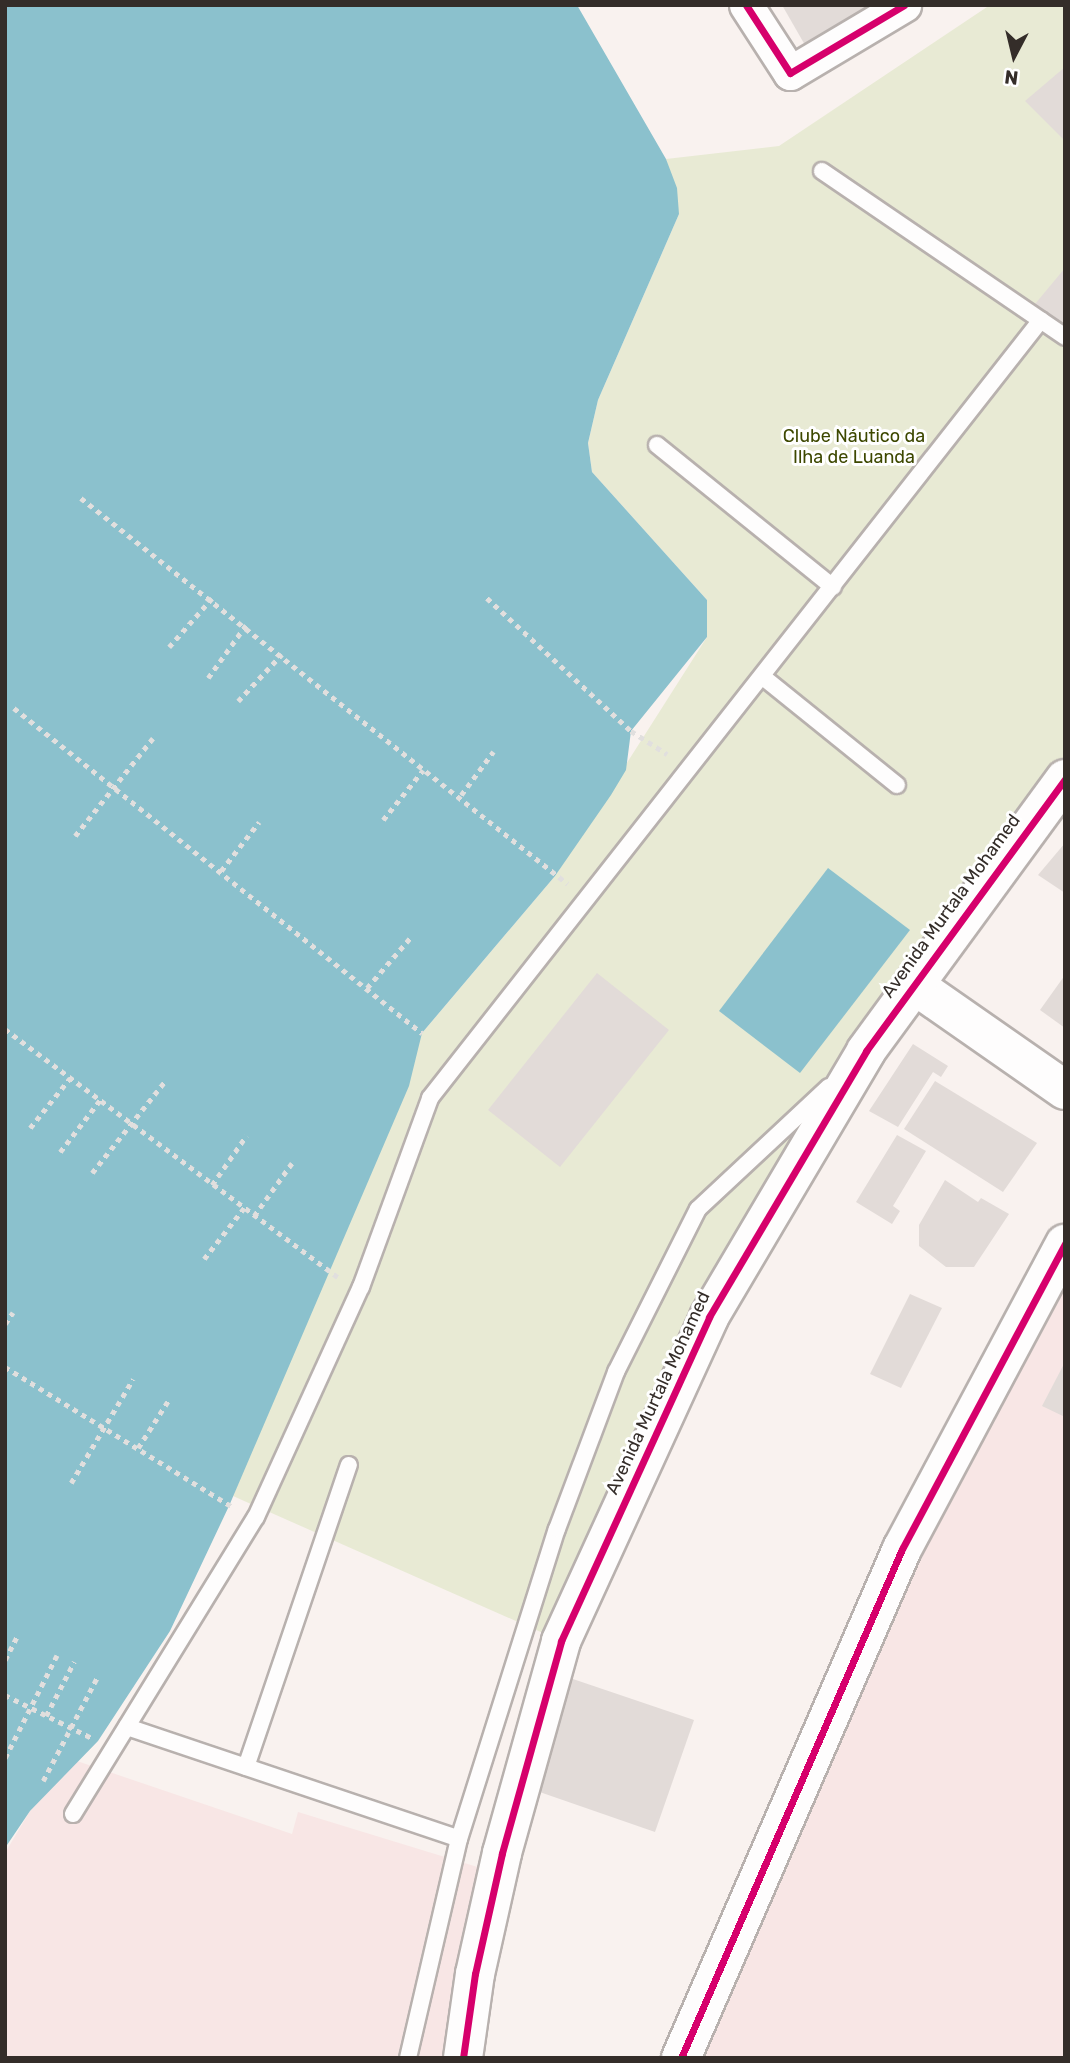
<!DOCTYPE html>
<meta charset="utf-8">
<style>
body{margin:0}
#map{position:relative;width:1070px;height:2063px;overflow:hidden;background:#f9f2ef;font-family:Rubik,sans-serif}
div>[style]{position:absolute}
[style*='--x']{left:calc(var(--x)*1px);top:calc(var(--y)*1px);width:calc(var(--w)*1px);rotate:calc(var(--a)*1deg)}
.commercial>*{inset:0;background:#f8e6e5}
.green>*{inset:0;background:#e8ead4}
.water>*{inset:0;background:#8bc1cd}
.building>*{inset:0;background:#e2dbd8}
.path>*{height:4.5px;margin-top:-2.25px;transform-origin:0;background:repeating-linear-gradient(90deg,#e1dfde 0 5px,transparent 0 10px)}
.roads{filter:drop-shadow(2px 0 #b8b1ae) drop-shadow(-2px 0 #b8b1ae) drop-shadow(0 2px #b8b1ae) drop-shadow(0 -2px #b8b1ae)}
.service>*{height:16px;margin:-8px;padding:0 8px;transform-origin:8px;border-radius:8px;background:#fefdfd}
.minor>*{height:33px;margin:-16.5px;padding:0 16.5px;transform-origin:16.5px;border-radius:16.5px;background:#fefdfd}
.tertiary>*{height:38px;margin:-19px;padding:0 19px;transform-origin:19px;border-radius:19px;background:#fefdfd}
.cycleway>*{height:7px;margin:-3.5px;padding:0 3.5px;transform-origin:3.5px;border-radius:3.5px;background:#d6006c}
span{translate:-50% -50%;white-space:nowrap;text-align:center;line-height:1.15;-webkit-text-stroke:6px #fff;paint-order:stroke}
.park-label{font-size:18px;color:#3d4800}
.street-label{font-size:18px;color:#342d29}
.frame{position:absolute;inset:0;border:7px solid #342d29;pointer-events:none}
.north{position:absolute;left:979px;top:21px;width:70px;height:70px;-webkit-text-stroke:5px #fff;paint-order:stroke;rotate:187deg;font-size:19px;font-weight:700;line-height:28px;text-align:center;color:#342d29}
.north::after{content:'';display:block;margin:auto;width:24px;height:32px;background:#342d29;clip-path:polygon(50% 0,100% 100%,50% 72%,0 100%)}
</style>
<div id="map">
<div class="commercial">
<div style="clip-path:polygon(1065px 1244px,1065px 2058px,681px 2058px)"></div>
<div style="clip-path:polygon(77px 1761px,292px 1834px,298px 1812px,497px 1873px,463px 2058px,5px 2058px,5px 1853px,30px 1811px)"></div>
</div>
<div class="green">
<div style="clip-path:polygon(990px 5px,1065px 5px,1065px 781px,866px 1051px,561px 1641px,233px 1496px,422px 1033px,555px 876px,707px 637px,707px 600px,592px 472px,588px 443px,598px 400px,679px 214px,666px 159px,779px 146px)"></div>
</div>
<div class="water">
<div style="clip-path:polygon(5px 5px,577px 5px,666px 159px,677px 188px,679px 214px,598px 400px,588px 443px,592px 472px,707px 600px,707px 637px,631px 731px,626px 770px,611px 795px,555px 876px,422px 1033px,409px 1086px,229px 1506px,170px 1631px,98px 1741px,30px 1811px,5px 1848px)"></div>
<div style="clip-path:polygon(828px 868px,910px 930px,800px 1073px,719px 1011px)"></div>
</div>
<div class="building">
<div style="clip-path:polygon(782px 5px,927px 5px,817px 66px)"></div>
<div style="clip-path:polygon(1065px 67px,1065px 141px,1025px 101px)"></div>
<div style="clip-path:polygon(1065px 268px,1065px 327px,1035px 304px)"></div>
<div style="clip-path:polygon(1065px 843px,1065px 893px,1038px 875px)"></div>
<div style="clip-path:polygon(597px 973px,669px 1030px,560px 1167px,488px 1110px)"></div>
<div style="clip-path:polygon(1065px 975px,1065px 1028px,1040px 1010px)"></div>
<div style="clip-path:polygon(913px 1044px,948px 1066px,941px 1077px,933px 1072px,898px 1127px,869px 1111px)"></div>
<div style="clip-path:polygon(935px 1081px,1037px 1143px,1003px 1192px,904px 1129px)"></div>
<div style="clip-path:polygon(897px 1135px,926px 1151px,893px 1206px,900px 1211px,892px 1224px,856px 1202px)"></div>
<div style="clip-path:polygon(945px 1180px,978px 1202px,981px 1198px,1009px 1214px,974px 1267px,946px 1267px,919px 1246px,919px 1225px)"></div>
<div style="clip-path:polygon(910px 1294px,942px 1308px,901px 1388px,870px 1374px)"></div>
<div style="clip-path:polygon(1065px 1362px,1065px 1417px,1042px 1406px)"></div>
<div style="clip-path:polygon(570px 1678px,694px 1720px,655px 1832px,531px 1789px)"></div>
</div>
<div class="path">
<div style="--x:81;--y:498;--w:621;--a:38.4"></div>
<div style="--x:487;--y:598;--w:196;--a:42.7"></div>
<div style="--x:631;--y:731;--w:43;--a:32.6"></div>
<div style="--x:169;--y:647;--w:65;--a:-48.7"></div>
<div style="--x:208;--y:678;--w:65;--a:-54.4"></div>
<div style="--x:238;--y:701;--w:64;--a:-46.9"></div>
<div style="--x:14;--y:708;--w:522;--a:38.54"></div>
<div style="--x:461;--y:795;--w:54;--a:-53.3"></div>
<div style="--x:383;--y:820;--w:64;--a:-51.3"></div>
<div style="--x:75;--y:836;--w:125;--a:-51.5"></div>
<div style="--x:221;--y:871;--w:62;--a:-52.2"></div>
<div style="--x:367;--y:988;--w:66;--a:-49.3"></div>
<div style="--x:5;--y:1029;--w:415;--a:36.7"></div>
<div style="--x:30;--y:1128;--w:64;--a:-51.3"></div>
<div style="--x:60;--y:1152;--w:66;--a:-52.4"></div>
<div style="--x:92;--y:1173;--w:119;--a:-51.5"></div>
<div style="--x:212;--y:1185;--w:60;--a:-55.2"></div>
<div style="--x:254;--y:1216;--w:65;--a:-54.4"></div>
<div style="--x:204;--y:1259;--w:65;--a:-51.9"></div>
<div style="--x:5;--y:1324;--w:14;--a:-56"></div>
<div style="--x:5;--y:1367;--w:268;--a:31.6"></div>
<div style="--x:138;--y:1448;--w:56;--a:-57.4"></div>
<div style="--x:71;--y:1483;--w:121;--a:-59.2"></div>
<div style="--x:5;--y:1660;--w:28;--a:-63"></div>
<div style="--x:5;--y:1695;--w:97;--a:26.3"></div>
<div style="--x:46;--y:1716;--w:61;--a:-62.6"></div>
<div style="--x:5;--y:1758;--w:115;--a:-63.2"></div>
<div style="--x:43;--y:1781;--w:119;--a:-62.4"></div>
</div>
<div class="roads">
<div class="service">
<div style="--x:822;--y:171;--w:294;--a:34.3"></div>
<div style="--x:657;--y:445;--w:226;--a:38.9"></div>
<div style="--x:763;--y:677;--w:172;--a:38.9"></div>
<div style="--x:127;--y:1727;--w:350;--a:18.6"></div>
<div style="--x:246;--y:1767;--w:319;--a:-71.2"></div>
<div style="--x:73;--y:1814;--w:349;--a:-58.4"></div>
<div style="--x:256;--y:1517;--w:253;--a:-65.5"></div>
<div style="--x:361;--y:1287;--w:201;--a:-69.9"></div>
<div style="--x:430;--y:1098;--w:989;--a:-51.86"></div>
<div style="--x:408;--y:2058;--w:225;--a:-76.9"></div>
<div style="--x:459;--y:1839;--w:325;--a:-72.5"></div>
<div style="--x:557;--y:1529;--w:168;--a:-69.4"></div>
<div style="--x:616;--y:1372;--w:182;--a:-63.3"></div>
<div style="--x:698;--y:1209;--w:179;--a:-43"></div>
</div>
<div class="minor">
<div style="--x:746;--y:5;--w:81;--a:57.1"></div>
<div style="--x:790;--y:73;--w:133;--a:-30.8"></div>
</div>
<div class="tertiary">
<div style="--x:913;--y:984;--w:185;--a:34.9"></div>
<div style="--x:463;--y:2058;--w:85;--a:-81.9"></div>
<div style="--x:475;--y:1974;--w:124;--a:-77.4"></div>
<div style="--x:502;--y:1853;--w:220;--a:-74.4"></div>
<div style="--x:561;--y:1641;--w:356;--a:-65.4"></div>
<div style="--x:709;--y:1317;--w:309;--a:-59.4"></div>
<div style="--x:866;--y:1051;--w:337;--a:-53.8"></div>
<div style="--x:681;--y:2058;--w:555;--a:-66.53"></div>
<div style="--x:902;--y:1549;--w:346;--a:-61.9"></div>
</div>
</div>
<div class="cycleway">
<div style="--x:746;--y:5;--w:81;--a:57.1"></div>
<div style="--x:790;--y:73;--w:133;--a:-30.8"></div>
<div style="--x:463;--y:2058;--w:85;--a:-81.9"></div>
<div style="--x:475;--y:1974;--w:124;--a:-77.4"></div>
<div style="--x:502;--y:1853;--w:220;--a:-74.4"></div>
<div style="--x:561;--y:1641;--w:356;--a:-65.4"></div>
<div style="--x:709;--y:1317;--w:309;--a:-59.4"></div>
<div style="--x:866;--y:1051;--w:337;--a:-53.8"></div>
<div style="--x:681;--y:2058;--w:555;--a:-66.53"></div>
<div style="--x:902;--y:1549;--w:346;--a:-61.9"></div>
</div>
<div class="park-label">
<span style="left:854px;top:447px">Clube Náutico da<br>Ilha de Luanda</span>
</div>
<div class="street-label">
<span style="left:951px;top:906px;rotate:-54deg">Avenida Murtala Mohamed</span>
<span style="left:658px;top:1393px;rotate:-65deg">Avenida Murtala Mohamed</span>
</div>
<div class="frame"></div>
<div class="north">N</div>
</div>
